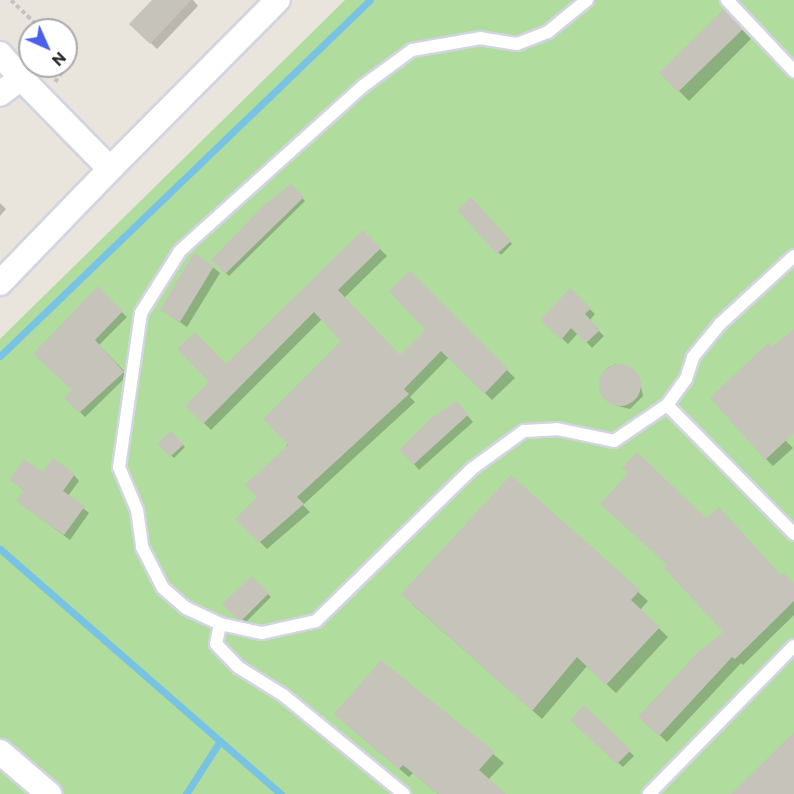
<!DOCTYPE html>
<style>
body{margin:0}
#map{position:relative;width:794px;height:794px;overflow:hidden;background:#eae5dc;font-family:Commissioner,sans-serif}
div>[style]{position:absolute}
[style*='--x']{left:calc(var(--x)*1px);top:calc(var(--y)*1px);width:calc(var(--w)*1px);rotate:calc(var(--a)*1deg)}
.green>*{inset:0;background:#b0dc9d}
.shadow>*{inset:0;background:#0003}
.stream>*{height:7px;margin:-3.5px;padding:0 3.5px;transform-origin:3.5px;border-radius:3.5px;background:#78c2e4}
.building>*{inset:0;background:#c6c3bb}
.round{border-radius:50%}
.path>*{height:4px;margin-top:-2px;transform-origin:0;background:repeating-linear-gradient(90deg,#c3c3c3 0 4.5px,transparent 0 7.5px)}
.roads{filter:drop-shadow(2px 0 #d2d4e1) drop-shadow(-2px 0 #d2d4e1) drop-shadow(0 2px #d2d4e1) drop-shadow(0 -2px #d2d4e1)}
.service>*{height:12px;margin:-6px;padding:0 6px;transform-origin:6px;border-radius:6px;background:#fff}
.minor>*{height:24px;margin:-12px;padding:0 12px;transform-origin:12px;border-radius:12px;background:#fff}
span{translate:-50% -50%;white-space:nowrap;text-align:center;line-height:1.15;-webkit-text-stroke:4.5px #fff;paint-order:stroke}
.north{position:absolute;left:18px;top:18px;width:60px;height:60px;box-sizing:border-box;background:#fff;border:2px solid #a9a9a9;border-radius:50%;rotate:135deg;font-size:16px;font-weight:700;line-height:24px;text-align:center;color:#292929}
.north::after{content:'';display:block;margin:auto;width:21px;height:27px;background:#4960ea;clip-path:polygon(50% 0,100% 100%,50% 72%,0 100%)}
</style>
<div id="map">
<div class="green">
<div style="clip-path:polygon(345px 0,794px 0,794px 794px,0 794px,0 339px)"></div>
</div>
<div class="shadow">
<div style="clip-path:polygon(154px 0,193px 0,198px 6px,157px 49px,131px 24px)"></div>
<div style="clip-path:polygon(724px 11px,751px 39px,689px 101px,661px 73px)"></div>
<div style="clip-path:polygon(291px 186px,305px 201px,229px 276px,213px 260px)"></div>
<div style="clip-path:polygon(471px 199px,512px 244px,501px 255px,459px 210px)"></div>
<div style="clip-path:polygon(0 203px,6px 209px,0 216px)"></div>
<div style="clip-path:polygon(363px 232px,387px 256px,344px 298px,400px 357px,427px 330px,410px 273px,515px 378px,492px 400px,449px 357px,410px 397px,415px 402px,303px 505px,310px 512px,267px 549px,237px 519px,259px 497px,343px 341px,322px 319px,211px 430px,187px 406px)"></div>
<div style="clip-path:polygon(213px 267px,220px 273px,187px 327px,162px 310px)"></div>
<div style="clip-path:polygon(98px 289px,127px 317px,99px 345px,128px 375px,85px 417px,66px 398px,74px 390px)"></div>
<div style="clip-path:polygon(570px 290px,595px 314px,589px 321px,604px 336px,592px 348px,578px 333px,568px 344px,542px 320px)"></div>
<div style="clip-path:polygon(794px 331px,794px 428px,784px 439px,793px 448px,773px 466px,766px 459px,773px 348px)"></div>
<div style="clip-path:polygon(616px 364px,639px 377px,643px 396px,630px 409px,618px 406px,601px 388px,607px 368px)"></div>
<div style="clip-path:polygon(462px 409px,473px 422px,419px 470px,414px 464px)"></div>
<div style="clip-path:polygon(171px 433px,185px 447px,174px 458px,159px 444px)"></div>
<div style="clip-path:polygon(43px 474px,74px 475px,79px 481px,68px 496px,89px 513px,70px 540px,18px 501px,25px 491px,11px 480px)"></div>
<div style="clip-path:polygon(511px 477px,648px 601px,640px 610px,668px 637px,616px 693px,587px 666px,542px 719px,412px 604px)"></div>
<div style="clip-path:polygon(706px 520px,794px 585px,794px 615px,743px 665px,741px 663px,667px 742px,641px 717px,725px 632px)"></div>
<div style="clip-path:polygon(252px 578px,271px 597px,246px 622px,224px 604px)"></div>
<div style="clip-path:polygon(381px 662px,504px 763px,488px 780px,504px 794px,438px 794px,413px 773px,409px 777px,345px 723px)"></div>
<div style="clip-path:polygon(584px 707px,634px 756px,623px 767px,576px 725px)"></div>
</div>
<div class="stream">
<div style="--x:0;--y:356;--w:513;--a:-43.9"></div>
<div style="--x:0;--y:549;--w:373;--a:41.1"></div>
<div style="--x:186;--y:794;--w:63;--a:-57.3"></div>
</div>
<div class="building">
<div style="clip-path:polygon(152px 0,191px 0,150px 44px,129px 24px)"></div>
<div style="clip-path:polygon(724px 9px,743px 29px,678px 92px,659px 73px)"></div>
<div style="clip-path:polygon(291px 184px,304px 197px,225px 274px,211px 260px,264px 205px)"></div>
<div style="clip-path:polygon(471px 197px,511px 241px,497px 254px,457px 210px)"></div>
<div style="clip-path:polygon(363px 230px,381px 248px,338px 290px,400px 355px,425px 330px,389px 291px,410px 271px,508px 369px,484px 394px,441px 351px,404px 389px,409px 394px,297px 497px,304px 504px,259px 543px,235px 519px,257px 497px,245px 485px,288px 445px,263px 419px,341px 341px,314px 312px,203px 424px,185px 406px,209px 382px,177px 349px,195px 332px,226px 364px)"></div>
<div style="clip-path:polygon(194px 253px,214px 266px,180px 322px,160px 310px)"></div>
<div style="clip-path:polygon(98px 286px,123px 311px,95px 340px,124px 372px,79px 413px,64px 398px,72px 390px,33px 354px)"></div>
<div style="clip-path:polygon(570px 288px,591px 308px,585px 314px,600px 330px,586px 343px,571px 328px,561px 340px,540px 320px)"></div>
<div style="clip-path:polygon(794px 329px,794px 433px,765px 460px,710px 398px,769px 342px,772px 347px)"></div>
<div class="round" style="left:599px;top:364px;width:42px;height:42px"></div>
<div style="clip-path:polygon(457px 401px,468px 415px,413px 465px,399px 450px,431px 418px)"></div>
<div style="clip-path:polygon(171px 431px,184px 444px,170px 457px,157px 444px)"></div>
<div style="clip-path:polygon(637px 452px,706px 518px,719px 507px,781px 575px,784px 573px,794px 583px,794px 601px,735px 659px,732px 657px,659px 736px,638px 717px,696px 654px,723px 632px,664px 568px,667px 565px,600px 504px,628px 473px,622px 468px)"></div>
<div style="clip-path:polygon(53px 458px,75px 474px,63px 491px,85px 506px,64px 535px,16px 501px,24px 490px,9px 480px,24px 459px,43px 472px)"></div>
<div style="clip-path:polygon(511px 475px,640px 590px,631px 600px,660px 627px,606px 685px,577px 657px,532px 711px,401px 594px)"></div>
<div style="clip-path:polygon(252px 576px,269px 593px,242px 620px,238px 619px,222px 604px)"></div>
<div style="clip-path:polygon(381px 660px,495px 752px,479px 770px,506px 794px,438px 794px,403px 765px,399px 769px,334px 714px)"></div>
<div style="clip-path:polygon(584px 705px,631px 750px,617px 764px,570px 720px)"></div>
<div style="clip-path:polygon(794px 732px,794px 794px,731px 794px)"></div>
</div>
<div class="path">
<div style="--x:11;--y:0;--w:43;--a:44.1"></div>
<div style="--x:55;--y:82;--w:19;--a:-55"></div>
</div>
<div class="roads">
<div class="service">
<div style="--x:587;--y:0;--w:50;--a:140.6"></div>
<div style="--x:548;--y:32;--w:33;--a:159"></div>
<div style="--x:517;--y:44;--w:36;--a:-171"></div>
<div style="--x:481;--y:38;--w:70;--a:170.1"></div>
<div style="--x:412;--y:50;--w:61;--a:143.7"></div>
<div style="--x:363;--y:86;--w:246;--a:138"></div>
<div style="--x:180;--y:251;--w:73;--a:122.2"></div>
<div style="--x:141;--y:313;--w:156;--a:98.1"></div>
<div style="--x:119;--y:467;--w:47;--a:67.3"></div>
<div style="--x:137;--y:510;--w:37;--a:82"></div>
<div style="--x:142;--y:547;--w:46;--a:62.9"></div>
<div style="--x:163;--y:588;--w:30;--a:41"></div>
<div style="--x:186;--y:608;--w:38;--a:25"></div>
<div style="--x:220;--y:624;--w:43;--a:12.1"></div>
<div style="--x:262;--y:633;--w:55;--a:-12.5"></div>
<div style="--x:316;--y:621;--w:219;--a:-44.3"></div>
<div style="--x:473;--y:468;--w:63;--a:-36"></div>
<div style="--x:524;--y:431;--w:33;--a:-3"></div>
<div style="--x:557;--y:429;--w:58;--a:11.9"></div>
<div style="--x:614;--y:441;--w:64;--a:-34.2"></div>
<div style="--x:667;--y:405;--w:32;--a:-54"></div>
<div style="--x:686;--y:379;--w:23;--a:-72"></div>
<div style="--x:693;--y:357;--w:43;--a:-50.7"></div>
<div style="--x:720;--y:324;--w:100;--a:-42.6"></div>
<div style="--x:727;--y:0;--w:98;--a:46.7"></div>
<div style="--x:667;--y:405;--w:181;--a:45.4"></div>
<div style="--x:220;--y:624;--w:20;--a:101"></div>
<div style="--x:216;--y:644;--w:32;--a:46"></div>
<div style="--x:238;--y:667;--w:53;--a:31.9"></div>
<div style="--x:283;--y:695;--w:156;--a:39.3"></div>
<div style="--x:649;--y:794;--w:207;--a:-45.6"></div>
</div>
<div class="minor">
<div style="--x:0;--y:54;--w:32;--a:49"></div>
<div style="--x:21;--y:78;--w:26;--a:143"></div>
<div style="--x:21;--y:78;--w:127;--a:45.6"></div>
<div style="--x:110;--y:169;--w:238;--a:-45.2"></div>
<div style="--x:0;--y:283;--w:158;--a:-46"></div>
<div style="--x:0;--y:752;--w:65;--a:40.6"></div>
</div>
</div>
<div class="north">N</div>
</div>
